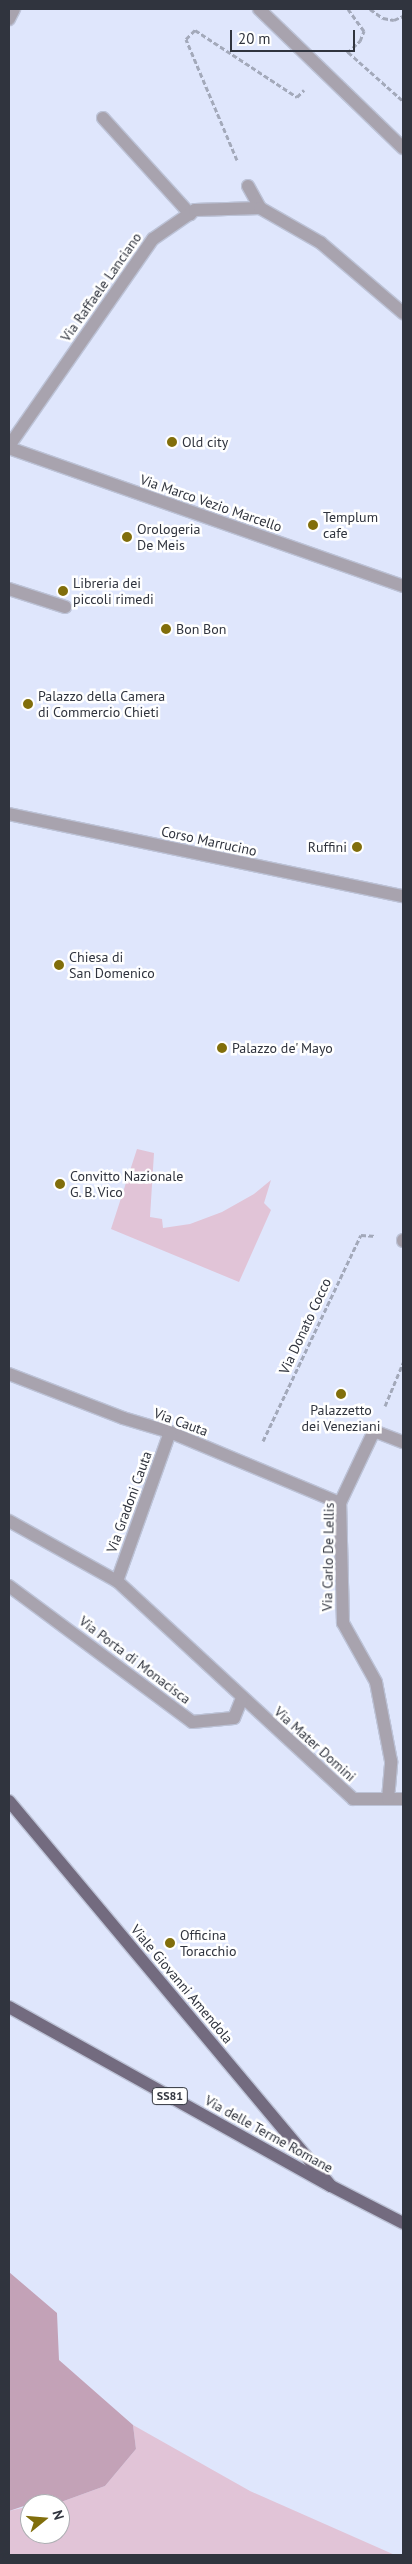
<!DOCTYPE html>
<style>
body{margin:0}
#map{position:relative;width:412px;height:2564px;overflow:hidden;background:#dfe6fc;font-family:"PT Sans",sans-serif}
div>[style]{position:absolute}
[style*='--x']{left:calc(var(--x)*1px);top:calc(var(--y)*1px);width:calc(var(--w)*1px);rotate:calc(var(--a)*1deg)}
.green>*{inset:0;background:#e1c4d7}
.forest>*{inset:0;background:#c3a2b7}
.path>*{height:3px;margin-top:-1.5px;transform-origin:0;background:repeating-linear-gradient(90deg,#a3a9ba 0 5px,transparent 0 7.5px)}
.roads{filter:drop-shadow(1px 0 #bcc2d6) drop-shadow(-1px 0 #bcc2d6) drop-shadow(0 1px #bcc2d6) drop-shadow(0 -1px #bcc2d6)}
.minor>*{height:12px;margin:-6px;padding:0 6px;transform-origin:6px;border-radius:6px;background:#a8a3ae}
.major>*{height:12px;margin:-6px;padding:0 6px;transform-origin:6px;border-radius:6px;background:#736b7f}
.dots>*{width:14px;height:14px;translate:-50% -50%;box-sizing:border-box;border:2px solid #fff;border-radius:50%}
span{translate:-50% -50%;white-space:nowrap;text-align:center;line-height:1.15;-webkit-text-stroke:5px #fff;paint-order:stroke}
.shield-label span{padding:1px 4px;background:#fff;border:1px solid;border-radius:4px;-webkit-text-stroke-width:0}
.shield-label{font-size:12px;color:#30343e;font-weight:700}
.street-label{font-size:14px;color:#30343e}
.poi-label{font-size:14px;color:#30343e}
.left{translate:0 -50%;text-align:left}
.right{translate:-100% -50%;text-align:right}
.frame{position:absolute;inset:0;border:10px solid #30343e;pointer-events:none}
.north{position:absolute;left:20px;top:2494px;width:50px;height:50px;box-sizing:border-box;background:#fff;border:1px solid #acaeb2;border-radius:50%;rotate:73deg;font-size:14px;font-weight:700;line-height:20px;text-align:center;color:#30343e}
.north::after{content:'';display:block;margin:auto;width:18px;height:22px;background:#816e0b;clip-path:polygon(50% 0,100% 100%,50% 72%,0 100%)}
.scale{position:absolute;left:230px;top:30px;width:125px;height:22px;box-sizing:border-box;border:2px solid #30343e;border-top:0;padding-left:6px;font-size:15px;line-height:18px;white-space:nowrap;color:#30343e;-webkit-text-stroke:4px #fff;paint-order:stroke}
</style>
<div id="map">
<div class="green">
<div style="clip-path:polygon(137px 1149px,154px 1153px,150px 1217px,162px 1219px,163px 1228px,190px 1224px,222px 1212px,254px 1194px,271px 1180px,264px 1203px,271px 1210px,239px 1282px,111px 1229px)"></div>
<div style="clip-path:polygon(133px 2425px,250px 2491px,395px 2555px,9px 2555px,9px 2511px,30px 2506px,30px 2534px,60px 2534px,60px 2504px,43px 2504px,61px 2502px,105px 2486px,136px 2449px)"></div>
</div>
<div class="forest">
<div style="clip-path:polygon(9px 2272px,57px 2313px,59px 2360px,133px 2425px,136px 2449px,105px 2486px,61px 2502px,30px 2504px,9px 2511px)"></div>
</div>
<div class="path">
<div style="--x:370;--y:9;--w:16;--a:35"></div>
<div style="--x:383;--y:18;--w:11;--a:10"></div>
<div style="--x:394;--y:20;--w:10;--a:-24"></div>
<div style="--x:348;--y:52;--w:74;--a:41.7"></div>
<div style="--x:347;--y:53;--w:18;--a:-43"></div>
<div style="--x:360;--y:41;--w:11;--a:-68"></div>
<div style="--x:364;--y:31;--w:27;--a:-126"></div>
<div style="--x:237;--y:160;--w:131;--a:-112.9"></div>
<div style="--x:186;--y:39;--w:13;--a:-45"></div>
<div style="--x:195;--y:30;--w:122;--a:33.3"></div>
<div style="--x:297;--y:97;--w:10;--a:-45"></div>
<div style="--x:385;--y:1406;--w:47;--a:-67.3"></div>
<div style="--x:263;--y:1441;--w:228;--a:-64.6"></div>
<div style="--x:361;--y:1235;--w:15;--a:4"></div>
</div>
<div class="roads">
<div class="minor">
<div style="--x:259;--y:9;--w:200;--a:44"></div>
<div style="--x:9;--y:19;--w:11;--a:-63"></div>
<div style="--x:103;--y:118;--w:130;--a:47.8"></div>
<div style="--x:248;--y:186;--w:25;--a:61"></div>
<div style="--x:9;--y:446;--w:252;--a:-55.2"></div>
<div style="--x:153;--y:239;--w:51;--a:-34.6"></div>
<div style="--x:195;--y:210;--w:65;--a:-1.8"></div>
<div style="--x:260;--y:208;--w:70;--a:29.8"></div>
<div style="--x:321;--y:243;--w:108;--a:40.5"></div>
<div style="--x:9;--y:448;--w:417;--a:19.3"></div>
<div style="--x:9;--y:589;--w:59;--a:17.8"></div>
<div style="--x:9;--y:814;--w:402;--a:11.8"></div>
<div style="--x:403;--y:1241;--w:1;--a:-90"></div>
<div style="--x:9;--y:1374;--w:122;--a:21.1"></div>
<div style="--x:123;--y:1418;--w:49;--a:16.6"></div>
<div style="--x:170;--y:1432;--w:184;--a:22.7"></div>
<div style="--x:9;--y:1521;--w:124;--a:29.1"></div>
<div style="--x:117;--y:1581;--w:321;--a:42.7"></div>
<div style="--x:353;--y:1799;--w:50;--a:0"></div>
<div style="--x:117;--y:1581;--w:158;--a:-70.4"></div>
<div style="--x:9;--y:1586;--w:228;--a:36.6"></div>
<div style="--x:192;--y:1722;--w:42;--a:-5.4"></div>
<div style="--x:234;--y:1718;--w:22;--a:-68"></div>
<div style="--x:388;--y:1799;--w:38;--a:-85"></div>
<div style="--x:391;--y:1761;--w:80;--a:-100.8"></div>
<div style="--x:376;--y:1682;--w:68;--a:-119.2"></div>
<div style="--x:343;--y:1623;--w:120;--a:-91.4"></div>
<div style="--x:340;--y:1503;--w:80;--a:-64.7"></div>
<div style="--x:374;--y:1431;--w:31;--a:21"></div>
</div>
<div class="major">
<div style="--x:9;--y:1801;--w:502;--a:50.09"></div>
<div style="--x:9;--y:2007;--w:368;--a:29.1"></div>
<div style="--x:331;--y:2186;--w:81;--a:27.2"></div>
</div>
</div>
<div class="dots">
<div style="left:172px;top:442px;background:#816e0b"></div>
<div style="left:313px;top:525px;background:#816e0b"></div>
<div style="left:127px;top:537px;background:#816e0b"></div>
<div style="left:63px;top:591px;background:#816e0b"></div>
<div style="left:166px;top:629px;background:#816e0b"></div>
<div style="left:28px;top:704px;background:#816e0b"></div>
<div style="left:357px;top:847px;background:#816e0b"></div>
<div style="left:59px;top:965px;background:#816e0b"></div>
<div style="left:222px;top:1048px;background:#816e0b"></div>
<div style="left:60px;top:1184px;background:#816e0b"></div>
<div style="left:341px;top:1394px;background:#816e0b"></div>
<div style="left:170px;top:1943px;background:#816e0b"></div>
</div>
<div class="shield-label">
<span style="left:170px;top:2096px">SS81</span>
</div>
<div class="street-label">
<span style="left:101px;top:287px;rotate:-55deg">Via Raffaele Lanciano</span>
<span style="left:211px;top:503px;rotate:19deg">Via Marco Vezio Marcello</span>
<span style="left:209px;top:841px;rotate:12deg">Corso Marrucino</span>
<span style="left:305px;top:1326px;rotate:-65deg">Via Donato Cocco</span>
<span style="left:181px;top:1422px;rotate:20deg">Via Cauta</span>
<span style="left:129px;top:1502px;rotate:-70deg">Via Gradoni Cauta</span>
<span style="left:328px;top:1557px;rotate:-89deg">Via Carlo De Lellis</span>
<span style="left:135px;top:1660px;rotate:37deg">Via Porta di Monacisca</span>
<span style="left:315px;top:1744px;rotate:42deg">Via Mater Domini</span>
<span style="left:182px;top:1984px;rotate:50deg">Viale Giovanni Amendola</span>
<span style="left:269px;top:2134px;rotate:29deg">Via delle Terme Romane</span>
</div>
<div class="poi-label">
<span class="left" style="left:182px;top:442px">Old city</span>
<span class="left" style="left:323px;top:525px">Templum<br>cafe</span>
<span class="left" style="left:137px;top:537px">Orologeria<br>De Meis</span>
<span class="left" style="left:73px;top:591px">Libreria dei<br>piccoli rimedi</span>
<span class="left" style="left:176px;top:629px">Bon Bon</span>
<span class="left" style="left:38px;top:704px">Palazzo della Camera<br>di Commercio Chieti</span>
<span class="right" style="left:347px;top:847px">Ruffini</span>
<span class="left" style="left:69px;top:965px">Chiesa di<br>San Domenico</span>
<span class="left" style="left:232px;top:1048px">Palazzo de' Mayo</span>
<span class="left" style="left:70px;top:1184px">Convitto Nazionale<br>G. B. Vico</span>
<span style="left:341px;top:1418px">Palazzetto<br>dei Veneziani</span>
<span class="left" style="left:180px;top:1943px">Officina<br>Toracchio</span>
</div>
<div class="frame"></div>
<div class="north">N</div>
<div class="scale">20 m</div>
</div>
